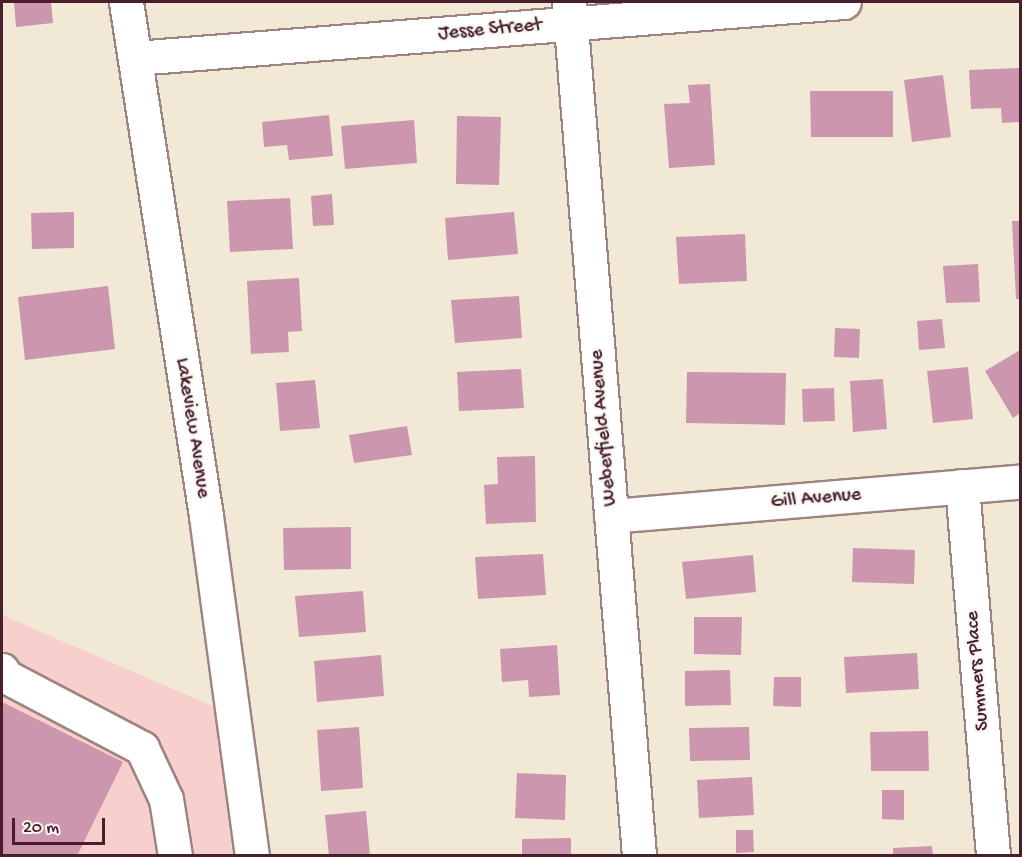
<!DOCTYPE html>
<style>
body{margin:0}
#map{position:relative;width:1022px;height:857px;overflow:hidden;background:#f1e9d5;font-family:"Gochi Hand",sans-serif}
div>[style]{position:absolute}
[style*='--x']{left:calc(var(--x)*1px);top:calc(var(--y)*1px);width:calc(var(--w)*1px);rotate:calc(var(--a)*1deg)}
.built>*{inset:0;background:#f7d0ce}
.building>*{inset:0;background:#cc96af}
.roads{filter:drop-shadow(2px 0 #9e8480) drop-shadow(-2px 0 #9e8480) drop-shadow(0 2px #9e8480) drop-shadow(0 -2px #9e8480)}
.minor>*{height:33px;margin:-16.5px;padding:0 16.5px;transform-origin:16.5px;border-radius:16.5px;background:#fff}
span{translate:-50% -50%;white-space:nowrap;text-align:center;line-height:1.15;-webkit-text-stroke:4.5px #f6f6f2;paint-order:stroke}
.street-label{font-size:20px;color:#4a1f2b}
.frame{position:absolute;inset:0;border:3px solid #4a1f2b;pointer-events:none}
.scale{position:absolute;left:12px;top:818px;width:93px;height:27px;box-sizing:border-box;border:3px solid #4a1f2b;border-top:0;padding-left:8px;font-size:18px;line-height:21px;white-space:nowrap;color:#4a1f2b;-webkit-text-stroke:4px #f6f6f2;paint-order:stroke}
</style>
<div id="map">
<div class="built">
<i style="clip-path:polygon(2px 615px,224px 711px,245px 855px,2px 855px)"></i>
</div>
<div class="building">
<i style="clip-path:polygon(14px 2px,51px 2px,53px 23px,16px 27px)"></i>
<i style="clip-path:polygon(1020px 68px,1020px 122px,1002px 123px,1001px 108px,971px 109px,969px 70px)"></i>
<i style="clip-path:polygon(943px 75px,951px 137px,912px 142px,904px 80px)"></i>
<i style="clip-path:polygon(710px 84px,715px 165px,669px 168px,664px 104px,690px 103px,688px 85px)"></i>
<i style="clip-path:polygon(810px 91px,893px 91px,893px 137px,811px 137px)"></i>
<i style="clip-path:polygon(329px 115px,333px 156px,289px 160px,287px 145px,264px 147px,262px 122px)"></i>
<i style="clip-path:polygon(457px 116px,501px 117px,499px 185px,456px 184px)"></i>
<i style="clip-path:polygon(414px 120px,417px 163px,345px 169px,341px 126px)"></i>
<i style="clip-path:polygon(332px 194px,334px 225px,313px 226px,311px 196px)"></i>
<i style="clip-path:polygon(290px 198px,293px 249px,230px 252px,227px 201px)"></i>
<i style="clip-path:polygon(74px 212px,74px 248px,32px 249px,31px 213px)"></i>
<i style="clip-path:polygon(514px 212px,518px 254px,448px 260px,445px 218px)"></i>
<i style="clip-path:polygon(1012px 221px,1020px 221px,1020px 299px,1016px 299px)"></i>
<i style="clip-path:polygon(745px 234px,747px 281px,679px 284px,676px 237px)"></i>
<i style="clip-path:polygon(978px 264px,980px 302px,946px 303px,943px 266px)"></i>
<i style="clip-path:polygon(299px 278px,302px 331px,288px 332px,289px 352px,251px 354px,247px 281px)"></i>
<i style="clip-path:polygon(108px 286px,115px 349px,25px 360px,18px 297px)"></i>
<i style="clip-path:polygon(519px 296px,522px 338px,455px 343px,451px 300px)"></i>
<i style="clip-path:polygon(942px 319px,945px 348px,919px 350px,917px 321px)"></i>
<i style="clip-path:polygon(835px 328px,860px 329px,859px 358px,834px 357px)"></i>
<i style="clip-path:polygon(1020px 350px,1020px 413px,1013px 418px,985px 371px)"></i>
<i style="clip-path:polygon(968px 367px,973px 419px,933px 423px,927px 371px)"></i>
<i style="clip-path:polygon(521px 369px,524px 408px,459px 411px,457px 372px)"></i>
<i style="clip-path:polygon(687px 372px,786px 373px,785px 425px,686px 423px)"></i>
<i style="clip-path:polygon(883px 379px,887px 429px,853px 432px,850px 381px)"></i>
<i style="clip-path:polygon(315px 380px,320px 428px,280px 431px,276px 383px)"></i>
<i style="clip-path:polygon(834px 388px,835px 421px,803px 422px,802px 389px)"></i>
<i style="clip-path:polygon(407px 426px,412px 455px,354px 463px,349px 435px)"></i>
<i style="clip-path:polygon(535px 456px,536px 522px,486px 524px,484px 485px,498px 484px,497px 457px)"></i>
<i style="clip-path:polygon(351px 527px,351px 569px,284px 570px,283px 528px)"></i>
<i style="clip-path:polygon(853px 548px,915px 550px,914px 584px,852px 582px)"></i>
<i style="clip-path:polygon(543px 554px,546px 595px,478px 599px,475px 557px)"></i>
<i style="clip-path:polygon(753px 555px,756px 592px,686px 599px,682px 562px)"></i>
<i style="clip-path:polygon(363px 591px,366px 632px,299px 637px,295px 596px)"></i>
<i style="clip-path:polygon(694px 617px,742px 617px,741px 655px,694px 654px)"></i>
<i style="clip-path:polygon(557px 645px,560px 695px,529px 697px,528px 680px,502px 682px,500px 649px)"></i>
<i style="clip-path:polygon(917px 653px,919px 689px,846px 693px,844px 657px)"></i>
<i style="clip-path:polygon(381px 655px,384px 696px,317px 702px,314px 661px)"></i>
<i style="clip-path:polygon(730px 670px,731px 705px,685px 706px,685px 671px)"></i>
<i style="clip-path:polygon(774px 677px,801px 677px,801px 707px,773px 706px)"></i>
<i style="clip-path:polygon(2px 702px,123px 762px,77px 856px,2px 856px)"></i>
<i style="clip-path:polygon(359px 727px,363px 788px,321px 791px,317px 730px)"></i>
<i style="clip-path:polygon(749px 727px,750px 760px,690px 761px,689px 728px)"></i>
<i style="clip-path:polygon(928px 731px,929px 771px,871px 771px,870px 732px)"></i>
<i style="clip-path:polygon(517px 773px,566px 775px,565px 820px,515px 818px)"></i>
<i style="clip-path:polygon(752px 777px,754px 815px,699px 818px,697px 780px)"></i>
<i style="clip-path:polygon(882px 790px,904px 790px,904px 820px,882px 819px)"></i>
<i style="clip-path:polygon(366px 811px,370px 856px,329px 856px,325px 815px)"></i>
<i style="clip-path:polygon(736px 830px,753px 830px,754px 852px,736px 853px)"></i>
<i style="clip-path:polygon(571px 838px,571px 856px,522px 856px,522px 839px)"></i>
<i style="clip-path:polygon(932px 846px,933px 856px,893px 856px,893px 848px)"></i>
</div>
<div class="roads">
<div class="minor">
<i style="--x:126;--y:2;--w:520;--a:81.15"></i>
<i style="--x:206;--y:516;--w:343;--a:82.3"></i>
<i style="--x:569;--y:2;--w:857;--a:85.31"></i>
<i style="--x:135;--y:58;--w:711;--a:-4.52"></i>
<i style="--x:962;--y:486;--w:371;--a:85.2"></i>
<i style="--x:611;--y:516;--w:410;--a:-4.8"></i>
<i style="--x:2;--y:670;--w:7;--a:63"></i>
<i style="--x:5;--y:676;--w:155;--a:27.7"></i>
<i style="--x:142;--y:748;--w:56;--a:64.8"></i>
<i style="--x:166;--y:799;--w:58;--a:81"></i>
</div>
</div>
<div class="street-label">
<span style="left:490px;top:30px;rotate:-5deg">Jesse Street</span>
<span style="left:192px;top:428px;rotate:81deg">Lakeview Avenue</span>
<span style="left:604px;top:428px;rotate:-95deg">Weberfield Avenue</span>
<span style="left:816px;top:499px;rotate:-5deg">Gill Avenue</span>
<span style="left:978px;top:671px;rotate:-95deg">Summers Place</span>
</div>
<div class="frame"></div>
<div class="scale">20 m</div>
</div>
